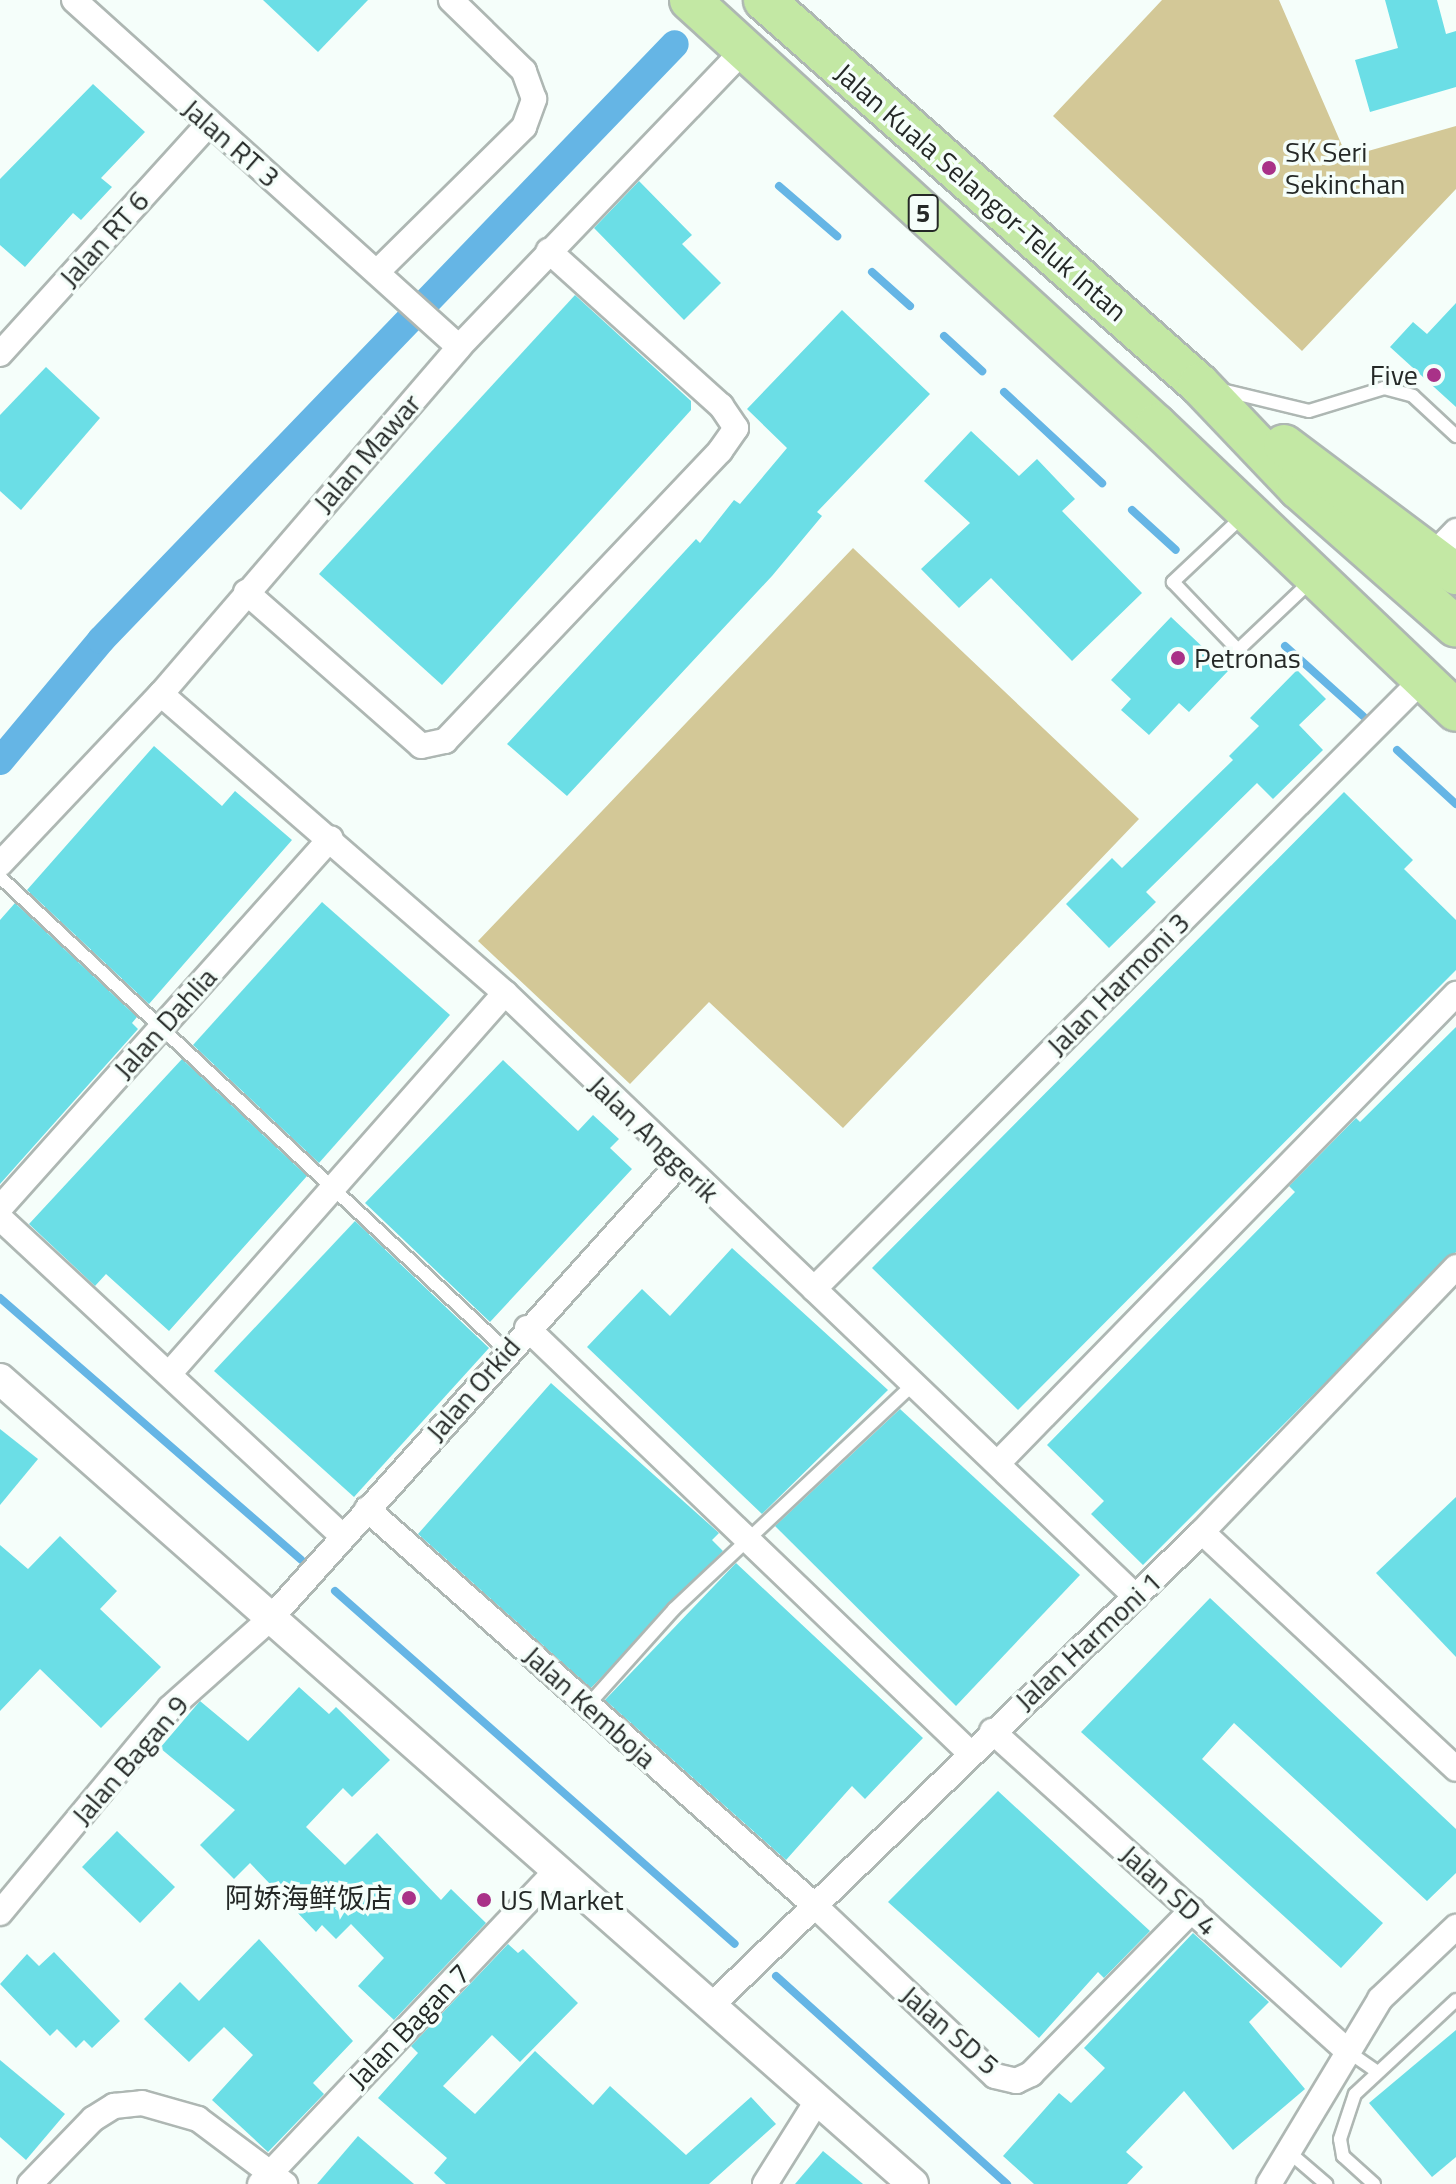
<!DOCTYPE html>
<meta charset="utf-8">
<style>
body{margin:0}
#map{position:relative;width:1456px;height:2184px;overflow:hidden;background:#f5fefa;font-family:"Titillium Web","Noto Sans SC",sans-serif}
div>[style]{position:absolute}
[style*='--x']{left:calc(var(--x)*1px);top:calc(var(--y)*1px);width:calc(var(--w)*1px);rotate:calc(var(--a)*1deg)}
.green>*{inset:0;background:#d3c897}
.stream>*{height:8px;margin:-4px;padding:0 4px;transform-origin:4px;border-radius:4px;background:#65b5e5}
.canal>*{height:28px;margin:-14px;padding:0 14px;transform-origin:14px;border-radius:14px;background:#65b5e5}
.building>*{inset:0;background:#6bdee6}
.roads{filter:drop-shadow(2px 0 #aeb7b3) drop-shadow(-2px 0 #aeb7b3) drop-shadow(0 2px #aeb7b3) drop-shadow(0 -2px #aeb7b3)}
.service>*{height:12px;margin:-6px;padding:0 6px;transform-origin:6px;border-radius:6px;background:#fff}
.minor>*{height:24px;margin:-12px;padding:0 12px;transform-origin:12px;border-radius:12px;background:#fff}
.tertiary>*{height:30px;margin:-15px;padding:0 15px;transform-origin:15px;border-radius:15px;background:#fff}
.trunk>*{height:40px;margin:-20px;padding:0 20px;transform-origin:20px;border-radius:20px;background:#c3e8a4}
.dots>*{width:22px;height:22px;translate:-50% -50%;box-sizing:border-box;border:4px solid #f5fefa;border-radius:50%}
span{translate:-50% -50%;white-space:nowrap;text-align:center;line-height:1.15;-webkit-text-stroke:7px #f5fefa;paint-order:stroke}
.shield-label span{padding:2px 6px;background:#f5fefa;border:2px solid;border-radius:6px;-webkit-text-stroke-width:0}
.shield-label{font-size:26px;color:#242826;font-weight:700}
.street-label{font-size:28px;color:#242826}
.poi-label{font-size:28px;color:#242826}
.left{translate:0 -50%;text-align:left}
.right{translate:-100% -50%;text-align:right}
</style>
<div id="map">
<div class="green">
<i style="clip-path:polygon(1162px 0,1279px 0,1347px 157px,1456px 126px,1456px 189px,1302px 351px,1053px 116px)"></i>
<i style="clip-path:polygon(853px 548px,1139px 819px,843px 1128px,709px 1002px,630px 1084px,478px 941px)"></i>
</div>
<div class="stream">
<i style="--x:779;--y:186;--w:77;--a:40.8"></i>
<i style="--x:872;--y:272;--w:51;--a:41.8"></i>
<i style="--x:944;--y:336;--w:52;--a:42.6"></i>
<i style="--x:1004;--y:392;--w:134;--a:42.9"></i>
<i style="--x:1132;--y:510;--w:59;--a:42.3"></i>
<i style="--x:1285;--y:646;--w:105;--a:41.9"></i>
<i style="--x:1397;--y:750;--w:80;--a:42.5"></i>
<i style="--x:0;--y:1298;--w:399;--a:41"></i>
<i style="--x:335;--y:1591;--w:533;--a:41.43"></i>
<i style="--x:776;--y:1976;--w:311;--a:42"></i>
</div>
<div class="canal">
<i style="--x:0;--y:761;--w:158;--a:-50.1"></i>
<i style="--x:101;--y:640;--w:827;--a:-46.08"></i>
</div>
<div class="building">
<i style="clip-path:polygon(263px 0,368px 0,318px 52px)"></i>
<i style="clip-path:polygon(1385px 0,1437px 0,1446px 34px,1456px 31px,1456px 87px,1370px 112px,1355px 60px,1398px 48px)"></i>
<i style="clip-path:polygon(93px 84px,145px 132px,101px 178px,112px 187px,81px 220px,73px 213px,25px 267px,0 245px,0 179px)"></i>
<i style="clip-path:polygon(639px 181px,692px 235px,682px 244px,721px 283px,684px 320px,594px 228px)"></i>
<i style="clip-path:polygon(575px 295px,691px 401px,691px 410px,442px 685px,319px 574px)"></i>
<i style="clip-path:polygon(1456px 303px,1456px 407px,1390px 347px,1413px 322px,1427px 334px)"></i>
<i style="clip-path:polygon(842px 310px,930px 394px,817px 512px,822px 516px,772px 576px,567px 796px,507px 744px,696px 539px,700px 543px,734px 500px,740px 504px,787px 448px,747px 409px)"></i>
<i style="clip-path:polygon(46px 367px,100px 418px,21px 510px,0 491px,0 415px)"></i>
<i style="clip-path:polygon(971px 431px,1019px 476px,1037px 459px,1075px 499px,1062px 511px,1142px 593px,1072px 661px,991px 578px,959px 608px,921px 569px,970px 523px,924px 481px)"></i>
<i style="clip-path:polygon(1171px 617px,1228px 671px,1189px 712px,1179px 703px,1149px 735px,1121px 710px,1131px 699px,1111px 680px)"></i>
<i style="clip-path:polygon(1297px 670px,1326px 699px,1299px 725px,1323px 750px,1273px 799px,1257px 783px,1146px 892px,1156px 902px,1109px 948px,1066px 904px,1112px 858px,1122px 868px,1233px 760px,1229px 756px,1259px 726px,1250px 718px)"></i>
<i style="clip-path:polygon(154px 746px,222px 806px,235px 791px,292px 840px,149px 1004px,27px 890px)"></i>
<i style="clip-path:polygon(1344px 792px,1413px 860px,1404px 869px,1456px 920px,1456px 970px,1018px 1410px,872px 1268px)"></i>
<i style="clip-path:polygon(322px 902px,450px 1015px,319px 1163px,193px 1045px)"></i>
<i style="clip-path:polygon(15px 903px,137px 1017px,132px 1023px,138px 1029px,0 1184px,0 920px)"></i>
<i style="clip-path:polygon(1456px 1027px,1456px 1252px,1143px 1565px,1091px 1514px,1104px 1501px,1047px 1445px,1295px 1192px,1289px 1186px,1356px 1118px,1360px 1122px)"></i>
<i style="clip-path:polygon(182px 1059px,307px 1176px,169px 1331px,106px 1274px,95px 1286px,29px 1224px)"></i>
<i style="clip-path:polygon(503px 1060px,578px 1131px,593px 1115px,619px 1139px,610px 1148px,632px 1169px,490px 1322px,365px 1203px)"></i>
<i style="clip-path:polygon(355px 1221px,489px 1348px,354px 1497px,214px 1371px)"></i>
<i style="clip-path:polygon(732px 1248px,888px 1390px,762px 1514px,587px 1347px,642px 1289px,670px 1316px)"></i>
<i style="clip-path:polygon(551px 1383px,719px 1533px,712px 1540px,723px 1551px,591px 1688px,418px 1534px)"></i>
<i style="clip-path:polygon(900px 1409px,1080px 1575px,956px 1706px,775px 1526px)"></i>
<i style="clip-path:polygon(0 1429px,38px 1459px,0 1505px)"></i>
<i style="clip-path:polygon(1456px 1497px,1456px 1657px,1376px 1573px)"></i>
<i style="clip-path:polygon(60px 1536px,117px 1591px,100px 1609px,161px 1667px,101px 1728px,40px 1669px,0 1711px,0 1545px,28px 1569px)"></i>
<i style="clip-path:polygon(736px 1563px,923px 1738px,865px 1799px,852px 1786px,786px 1860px,605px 1700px)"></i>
<i style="clip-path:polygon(1210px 1598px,1456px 1829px,1456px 1873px,1427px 1901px,1234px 1723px,1202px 1759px,1383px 1923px,1341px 1968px,1081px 1732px)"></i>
<i style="clip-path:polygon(299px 1687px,329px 1714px,336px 1707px,390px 1760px,352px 1797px,343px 1788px,306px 1827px,345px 1865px,377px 1833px,441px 1900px,451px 1889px,486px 1923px,394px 2020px,358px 1986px,384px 1958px,351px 1924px,336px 1939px,322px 1925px,316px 1932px,250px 1863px,234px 1879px,200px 1845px,235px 1810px,160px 1748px,200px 1701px,248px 1741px)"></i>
<i style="clip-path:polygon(998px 1791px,1150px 1931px,1104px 1978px,1098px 1972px,1039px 2038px,888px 1902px)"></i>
<i style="clip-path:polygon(117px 1831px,175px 1887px,140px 1923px,82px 1867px)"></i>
<i style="clip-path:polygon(1193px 1933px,1269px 2002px,1249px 2022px,1305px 2089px,1233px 2150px,1184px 2091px,1126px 2152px,1143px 2167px,1127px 2184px,1034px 2184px,1003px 2156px,1059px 2093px,1071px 2103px,1105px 2068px,1084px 2048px)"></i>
<i style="clip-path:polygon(259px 1939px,353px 2041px,313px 2083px,324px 2094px,268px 2152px,212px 2100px,253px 2055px,224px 2027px,189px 2062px,144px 2019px,180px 1982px,199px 2001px)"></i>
<i style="clip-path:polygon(508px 1944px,518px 1953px,523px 1949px,578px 2003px,520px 2062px,492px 2035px,443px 2086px,475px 2114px,535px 2051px,593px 2105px,610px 2086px,686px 2155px,751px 2097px,776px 2124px,709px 2184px,446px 2184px,434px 2173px,447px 2158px,378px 2098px,418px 2053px,411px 2046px)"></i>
<i style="clip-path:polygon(54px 1952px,120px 2021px,92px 2048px,84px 2040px,76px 2048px,57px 2029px,50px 2036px,0 1984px,27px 1954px,39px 1966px)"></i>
<i style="clip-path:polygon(1456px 2030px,1456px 2157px,1432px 2177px,1369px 2103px)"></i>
<i style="clip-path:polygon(0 2060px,65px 2114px,26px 2160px,0 2137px)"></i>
<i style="clip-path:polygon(358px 2136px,414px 2184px,317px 2184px)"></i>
<i style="clip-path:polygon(823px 2151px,863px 2184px,795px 2184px)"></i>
</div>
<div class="roads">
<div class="service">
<i style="--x:1222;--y:390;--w:89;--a:13.6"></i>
<i style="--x:1309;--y:411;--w:78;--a:-17"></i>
<i style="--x:1384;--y:388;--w:30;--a:15"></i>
<i style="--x:1413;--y:396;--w:59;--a:42.9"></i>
<i style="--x:1244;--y:515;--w:98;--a:136.7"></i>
<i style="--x:1173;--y:582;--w:94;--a:46.3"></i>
<i style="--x:1238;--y:650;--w:102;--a:-43.4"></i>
<i style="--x:0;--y:877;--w:693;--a:43.07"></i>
<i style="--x:588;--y:1705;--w:129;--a:-48.1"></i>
<i style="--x:674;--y:1609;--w:329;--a:-43.2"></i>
<i style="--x:1346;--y:2050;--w:37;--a:35"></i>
<i style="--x:1290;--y:2153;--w:48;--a:40.7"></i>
<i style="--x:1374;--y:2184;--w:42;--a:-137.9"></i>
<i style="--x:1343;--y:2156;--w:17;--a:-100"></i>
<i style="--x:1340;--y:2139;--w:47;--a:-71.6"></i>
<i style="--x:1355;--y:2094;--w:138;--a:-42.9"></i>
</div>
<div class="minor">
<i style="--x:74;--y:0;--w:518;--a:42.03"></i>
<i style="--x:378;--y:271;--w:205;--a:-44.6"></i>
<i style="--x:524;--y:127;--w:30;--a:-70"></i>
<i style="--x:534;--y:99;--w:30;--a:-110"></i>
<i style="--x:524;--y:71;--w:102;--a:-135.8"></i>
<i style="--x:0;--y:354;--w:309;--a:-47.8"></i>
<i style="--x:1434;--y:554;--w:32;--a:-46"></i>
<i style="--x:246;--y:592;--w:233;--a:41.3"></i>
<i style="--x:421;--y:746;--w:25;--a:-12"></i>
<i style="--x:445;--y:741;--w:400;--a:-46.5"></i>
<i style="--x:720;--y:451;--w:28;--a:-55"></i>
<i style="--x:736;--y:428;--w:27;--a:-124"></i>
<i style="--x:721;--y:406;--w:232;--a:-138"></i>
<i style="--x:161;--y:694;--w:456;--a:41"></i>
<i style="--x:505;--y:993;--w:873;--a:43.75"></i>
<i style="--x:0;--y:864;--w:234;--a:-46.6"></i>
<i style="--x:161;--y:694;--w:457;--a:-49.3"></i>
<i style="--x:459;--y:347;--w:412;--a:-46.2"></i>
<i style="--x:0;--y:1208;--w:496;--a:-48.2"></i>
<i style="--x:0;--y:1218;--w:468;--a:42.9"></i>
<i style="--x:814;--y:1289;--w:862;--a:-45.05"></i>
<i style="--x:527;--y:1328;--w:614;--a:43.81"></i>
<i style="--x:169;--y:1374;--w:508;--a:-48.59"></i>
<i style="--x:998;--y:1463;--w:656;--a:-45.68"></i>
<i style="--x:367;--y:1509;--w:596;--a:41.53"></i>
<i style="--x:813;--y:1904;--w:250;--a:43.4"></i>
<i style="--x:995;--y:2076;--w:22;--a:13"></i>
<i style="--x:1016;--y:2081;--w:17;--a:-25"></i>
<i style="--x:1031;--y:2074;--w:230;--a:-45.5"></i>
<i style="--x:1202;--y:1532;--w:347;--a:43"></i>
<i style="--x:992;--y:1731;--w:475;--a:42"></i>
<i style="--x:0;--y:1913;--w:266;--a:-50.3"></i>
<i style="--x:170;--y:1708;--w:137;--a:-41.7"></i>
<i style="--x:272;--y:1617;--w:608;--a:-48.07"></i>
<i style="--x:711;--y:2006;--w:682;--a:-43.99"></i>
<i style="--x:1202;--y:1532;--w:367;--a:-46.2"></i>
<i style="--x:30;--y:2184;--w:91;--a:-45.9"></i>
<i style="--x:93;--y:2119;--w:25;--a:-32"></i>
<i style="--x:114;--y:2106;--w:28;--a:-6"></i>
<i style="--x:142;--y:2103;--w:58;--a:15.9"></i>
<i style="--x:198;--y:2119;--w:109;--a:36.8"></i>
<i style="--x:260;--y:2184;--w:434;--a:-46.6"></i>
<i style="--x:765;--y:2184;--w:98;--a:-57.9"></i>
<i style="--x:1269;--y:2184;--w:216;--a:-59"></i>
<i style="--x:1380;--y:1999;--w:105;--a:-43.5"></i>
</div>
<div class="tertiary">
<i style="--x:0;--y:1379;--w:1217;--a:41.4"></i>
</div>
<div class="trunk">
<i style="--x:690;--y:0;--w:631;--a:42.37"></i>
<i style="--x:1156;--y:425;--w:414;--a:43.6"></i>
<i style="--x:764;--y:0;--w:580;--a:41.44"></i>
<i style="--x:1199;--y:384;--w:144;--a:46.4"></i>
<i style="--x:1298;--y:488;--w:210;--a:41.3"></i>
<i style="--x:1284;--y:445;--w:215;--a:36.9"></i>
</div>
</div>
<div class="dots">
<i style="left:1269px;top:168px;background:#a93288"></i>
<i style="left:1434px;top:375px;background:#a93288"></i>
<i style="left:1178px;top:658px;background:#a93288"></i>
<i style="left:409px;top:1898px;background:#a93288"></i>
<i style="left:484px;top:1900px;background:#a93288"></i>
</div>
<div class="shield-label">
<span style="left:923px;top:213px">5</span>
</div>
<div class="street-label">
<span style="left:231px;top:143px;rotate:41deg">Jalan RT 3</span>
<span style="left:981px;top:192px;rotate:41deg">Jalan Kuala Selangor-Teluk Intan</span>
<span style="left:104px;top:239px;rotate:-48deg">Jalan RT 6</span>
<span style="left:367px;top:453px;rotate:-49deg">Jalan Mawar</span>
<span style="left:1118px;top:984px;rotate:-45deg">Jalan Harmoni 3</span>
<span style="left:165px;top:1023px;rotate:-48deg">Jalan Dahlia</span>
<span style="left:654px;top:1139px;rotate:44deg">Jalan Anggerik</span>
<span style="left:473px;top:1389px;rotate:-49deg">Jalan Orkid</span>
<span style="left:1088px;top:1641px;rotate:-43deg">Jalan Harmoni 1</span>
<span style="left:590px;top:1707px;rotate:42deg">Jalan Kemboja</span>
<span style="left:130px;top:1760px;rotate:-49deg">Jalan Bagan 9</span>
<span style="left:1169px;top:1890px;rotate:42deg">Jalan SD 4</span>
<span style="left:409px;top:2026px;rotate:-46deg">Jalan Bagan 7</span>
<span style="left:950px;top:2030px;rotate:41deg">Jalan SD 5</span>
</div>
<div class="poi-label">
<span class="left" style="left:1285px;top:168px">SK Seri<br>Sekinchan</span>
<span class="right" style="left:1418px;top:375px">Five</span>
<span class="left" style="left:1194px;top:658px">Petronas</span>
<span class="right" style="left:393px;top:1898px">阿娇海鲜饭店</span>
<span class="left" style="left:500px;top:1900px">US Market</span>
</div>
</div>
